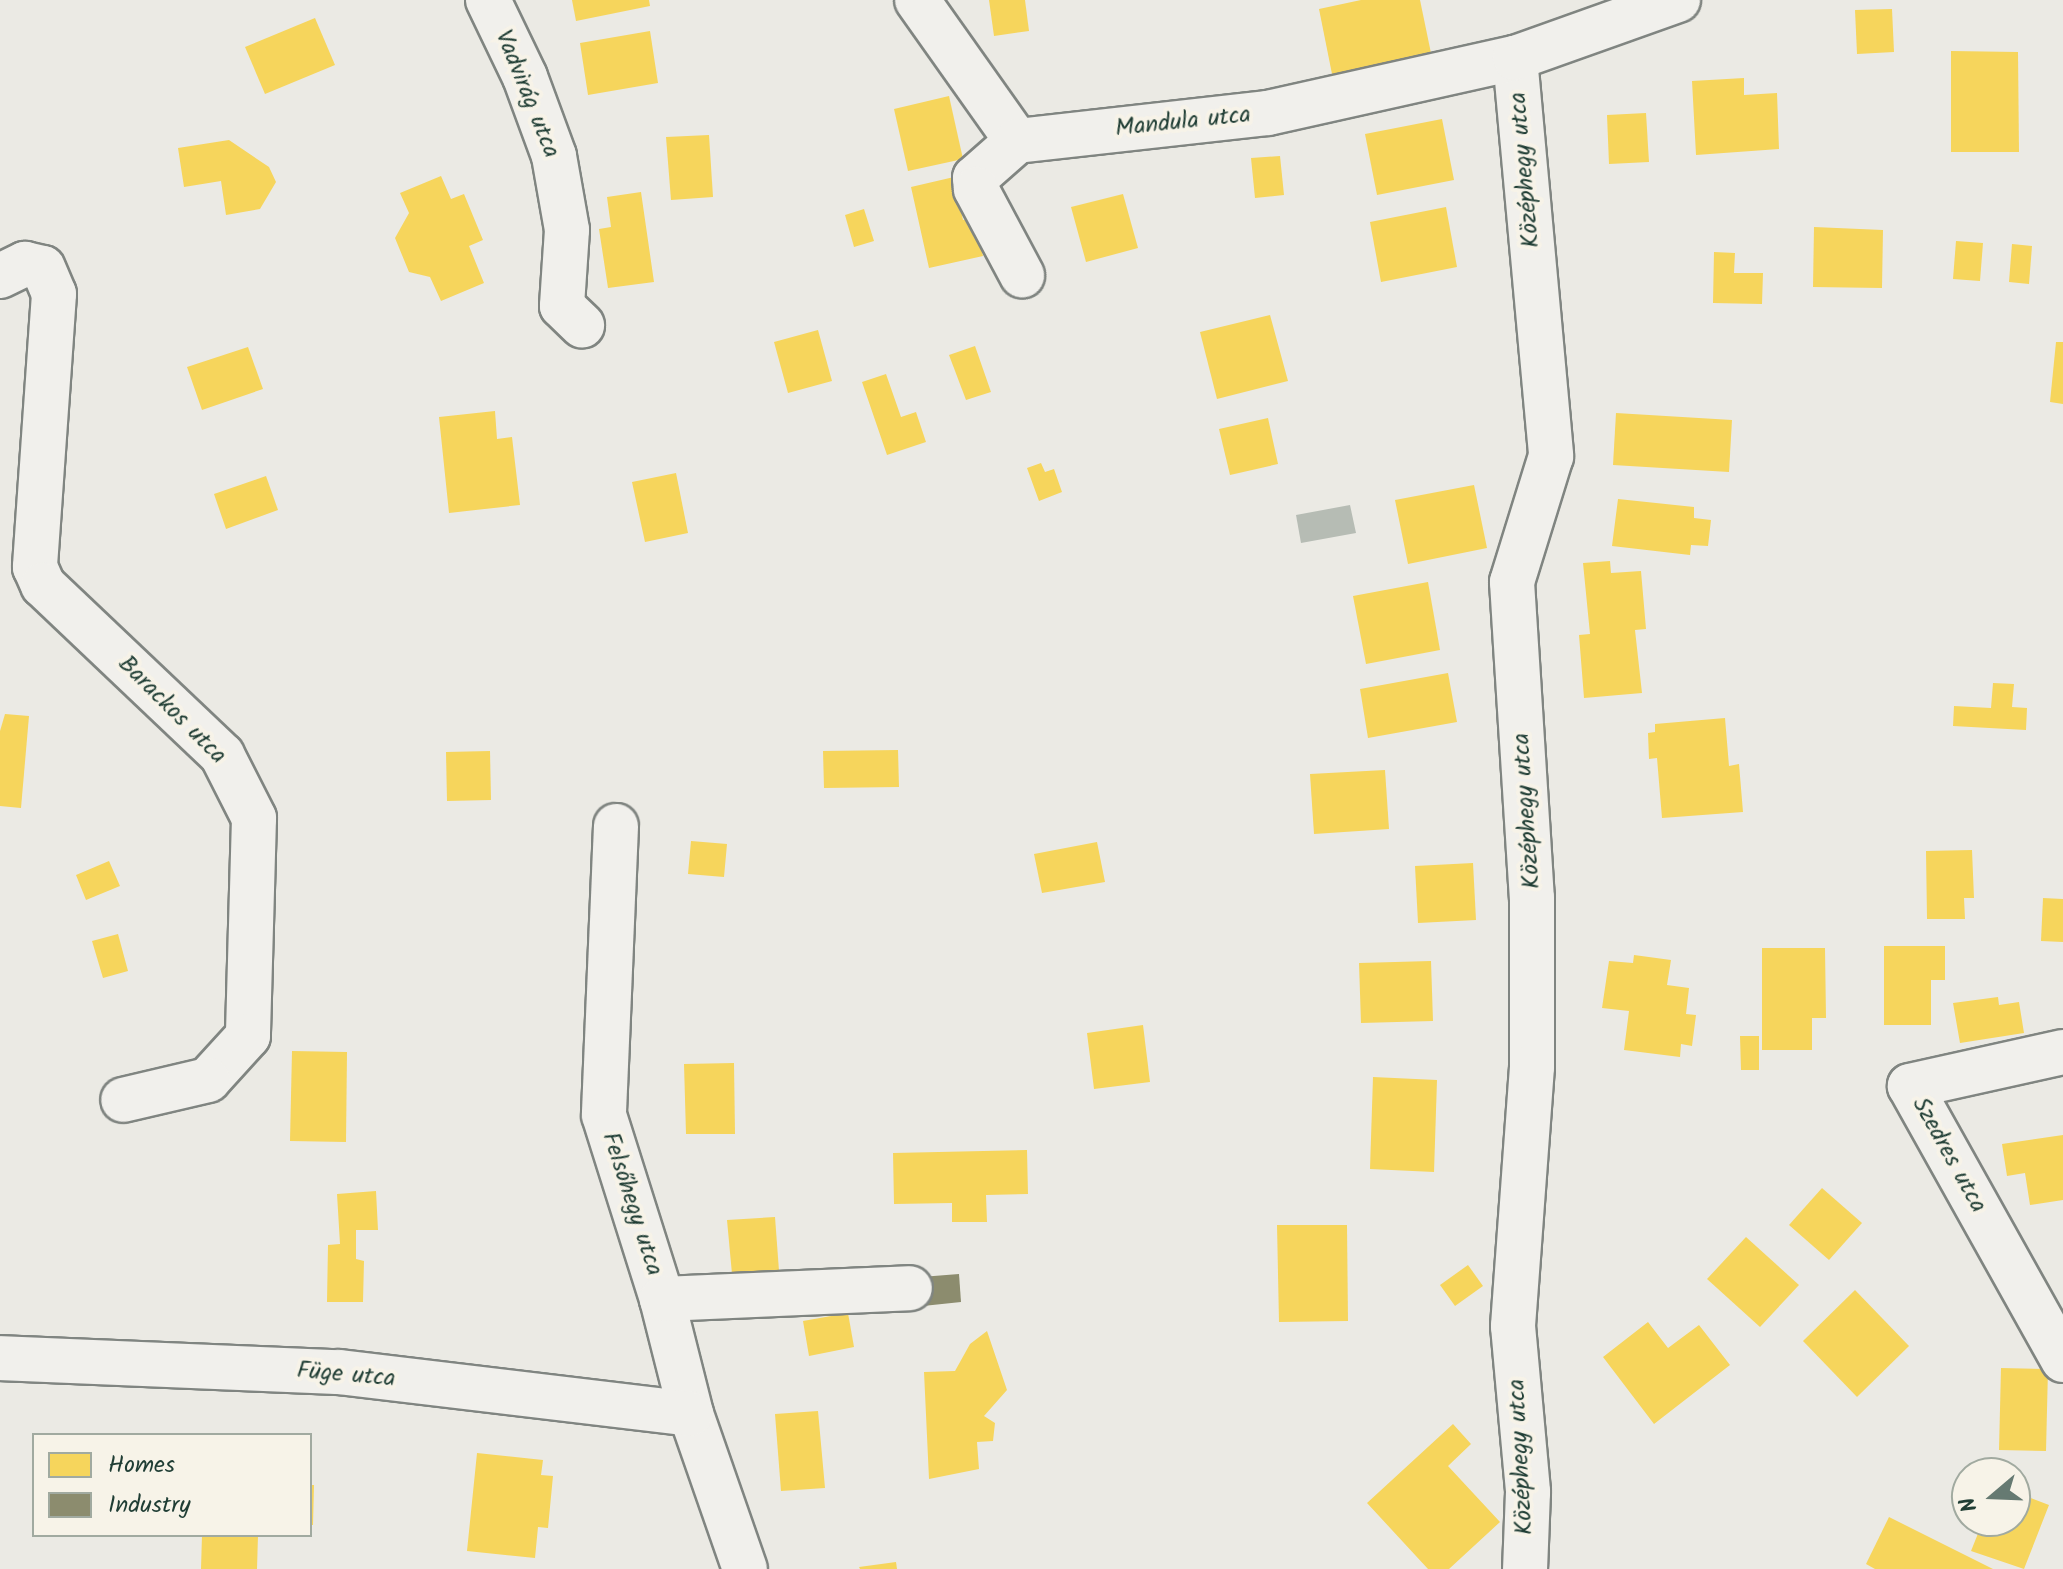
<!DOCTYPE html>
<meta charset="utf-8">
<style>
body{margin:0}
#map{position:relative;width:2063px;height:1569px;overflow:hidden;background:#ebeae4;font-family:Kalam,sans-serif}
div>[style]{position:absolute}
[style*='--x']{left:calc(var(--x)*1px);top:calc(var(--y)*1px);width:calc(var(--w)*1px);rotate:calc(var(--a)*1deg)}
.water>*{inset:0;background:#b6bcb4}
.homes>*{inset:0;background:#f6d55c}
.industry>*{inset:0;background:#8c8c6e}
.roads{filter:drop-shadow(2px 0 #808581) drop-shadow(-2px 0 #808581) drop-shadow(0 2px #808581) drop-shadow(0 -2px #808581)}
.street>*{height:44px;margin:-22px;padding:0 22px;transform-origin:22px;border-radius:22px;background:#f1f0ec}
span{translate:-50% -50%;white-space:nowrap;text-align:center;line-height:1.15;-webkit-text-stroke:8px #f7f3e8;paint-order:stroke}
.street-label{font-size:24px;color:#1f3d34}
.legend{position:absolute;left:32px;top:1433px;width:280px;height:104px;box-sizing:border-box;background:#f7f3e8;border:2px solid #a1aaa0;margin:0;padding:10px 14px;list-style:none;font-size:24px;color:#1f3d34}
.legend li{display:flex;align-items:center;gap:16px;height:40px}
.legend b{width:40px;border:2px solid #a1aaa0}
.north{position:absolute;left:1951px;top:1457px;width:80px;height:80px;box-sizing:border-box;background:#f7f3e8;border:2px solid #a1aaa0;border-radius:50%;rotate:251deg;font-size:22px;font-weight:700;line-height:32px;text-align:center;color:#1f3d34}
.north::after{content:'';display:block;margin:auto;width:28px;height:36px;background:#667a72;clip-path:polygon(50% 0,100% 100%,50% 72%,0 100%)}
</style>
<div id="map">
<div class="water">
<i style="clip-path:polygon(1350px 505px,1356px 533px,1301px 543px,1296px 515px)"></i>
</div>
<div class="homes">
<i style="clip-path:polygon(572px 0,649px 0,650px 6px,576px 21px)"></i>
<i style="clip-path:polygon(989px 0,1025px 0,1029px 31px,994px 36px)"></i>
<i style="clip-path:polygon(1361px 0,1420px 0,1432px 58px,1333px 79px,1319px 9px)"></i>
<i style="clip-path:polygon(1892px 9px,1894px 52px,1857px 54px,1855px 10px)"></i>
<i style="clip-path:polygon(315px 18px,335px 65px,265px 94px,245px 47px)"></i>
<i style="clip-path:polygon(650px 31px,658px 83px,588px 95px,580px 43px)"></i>
<i style="clip-path:polygon(1951px 51px,2018px 52px,2019px 152px,1951px 152px)"></i>
<i style="clip-path:polygon(1744px 78px,1744px 95px,1777px 93px,1779px 149px,1696px 155px,1692px 81px)"></i>
<i style="clip-path:polygon(949px 96px,963px 159px,908px 171px,894px 109px)"></i>
<i style="clip-path:polygon(1646px 113px,1649px 162px,1609px 164px,1607px 115px)"></i>
<i style="clip-path:polygon(1442px 119px,1454px 180px,1377px 195px,1365px 134px)"></i>
<i style="clip-path:polygon(709px 135px,713px 197px,671px 200px,666px 137px)"></i>
<i style="clip-path:polygon(229px 140px,269px 167px,276px 182px,260px 209px,226px 215px,221px 181px,184px 187px,178px 148px)"></i>
<i style="clip-path:polygon(1280px 156px,1284px 195px,1255px 198px,1251px 158px)"></i>
<i style="clip-path:polygon(441px 176px,451px 199px,464px 194px,483px 240px,469px 246px,484px 283px,441px 301px,430px 277px,409px 272px,395px 238px,409px 213px,400px 193px)"></i>
<i style="clip-path:polygon(954px 177px,963px 220px,974px 217px,983px 256px,929px 268px,911px 187px)"></i>
<i style="clip-path:polygon(641px 192px,654px 282px,608px 288px,599px 229px,611px 227px,607px 197px)"></i>
<i style="clip-path:polygon(1123px 194px,1138px 248px,1086px 262px,1071px 207px)"></i>
<i style="clip-path:polygon(1446px 207px,1457px 267px,1381px 282px,1370px 222px)"></i>
<i style="clip-path:polygon(864px 209px,874px 241px,854px 247px,845px 215px)"></i>
<i style="clip-path:polygon(1814px 227px,1883px 230px,1882px 288px,1813px 287px)"></i>
<i style="clip-path:polygon(1956px 241px,1983px 243px,1980px 281px,1953px 279px)"></i>
<i style="clip-path:polygon(2012px 244px,2032px 246px,2029px 284px,2009px 282px)"></i>
<i style="clip-path:polygon(1714px 252px,1735px 253px,1734px 273px,1763px 273px,1762px 304px,1713px 303px)"></i>
<i style="clip-path:polygon(1270px 315px,1288px 381px,1217px 399px,1200px 332px)"></i>
<i style="clip-path:polygon(818px 330px,832px 381px,788px 393px,774px 342px)"></i>
<i style="clip-path:polygon(2056px 342px,2063px 342px,2063px 404px,2050px 402px)"></i>
<i style="clip-path:polygon(975px 346px,991px 392px,966px 400px,949px 355px)"></i>
<i style="clip-path:polygon(248px 347px,263px 389px,202px 410px,187px 367px)"></i>
<i style="clip-path:polygon(886px 374px,901px 417px,916px 412px,926px 442px,887px 455px,862px 382px)"></i>
<i style="clip-path:polygon(495px 411px,497px 439px,512px 437px,520px 505px,449px 513px,439px 417px)"></i>
<i style="clip-path:polygon(1616px 413px,1732px 420px,1729px 472px,1613px 465px)"></i>
<i style="clip-path:polygon(1268px 418px,1278px 464px,1230px 475px,1219px 429px)"></i>
<i style="clip-path:polygon(1041px 463px,1045px 472px,1054px 469px,1062px 492px,1039px 501px,1027px 468px)"></i>
<i style="clip-path:polygon(676px 473px,688px 533px,645px 542px,632px 482px)"></i>
<i style="clip-path:polygon(266px 476px,278px 510px,226px 529px,214px 494px)"></i>
<i style="clip-path:polygon(1474px 485px,1487px 548px,1408px 564px,1395px 500px)"></i>
<i style="clip-path:polygon(1618px 499px,1694px 507px,1694px 518px,1711px 520px,1708px 546px,1691px 545px,1690px 555px,1612px 546px)"></i>
<i style="clip-path:polygon(1610px 561px,1611px 573px,1641px 571px,1646px 629px,1635px 630px,1642px 693px,1584px 698px,1579px 635px,1590px 634px,1583px 563px)"></i>
<i style="clip-path:polygon(1428px 582px,1440px 650px,1366px 664px,1353px 596px)"></i>
<i style="clip-path:polygon(1448px 673px,1457px 722px,1368px 738px,1360px 689px)"></i>
<i style="clip-path:polygon(1993px 683px,2014px 684px,2012px 707px,2027px 708px,2026px 730px,1953px 726px,1954px 706px,1991px 708px)"></i>
<i style="clip-path:polygon(5px 714px,29px 716px,21px 808px,0 806px,0 731px)"></i>
<i style="clip-path:polygon(1725px 718px,1729px 766px,1739px 764px,1743px 812px,1662px 818px,1657px 758px,1649px 759px,1648px 733px,1655px 732px,1655px 724px)"></i>
<i style="clip-path:polygon(898px 750px,899px 787px,824px 788px,823px 751px)"></i>
<i style="clip-path:polygon(490px 751px,491px 800px,447px 801px,446px 752px)"></i>
<i style="clip-path:polygon(1385px 770px,1389px 829px,1314px 834px,1310px 774px)"></i>
<i style="clip-path:polygon(691px 841px,727px 844px,724px 877px,688px 874px)"></i>
<i style="clip-path:polygon(1097px 842px,1105px 882px,1042px 893px,1034px 854px)"></i>
<i style="clip-path:polygon(1972px 850px,1974px 898px,1964px 898px,1965px 919px,1927px 919px,1926px 851px)"></i>
<i style="clip-path:polygon(109px 861px,120px 886px,86px 900px,76px 875px)"></i>
<i style="clip-path:polygon(1473px 863px,1476px 920px,1418px 923px,1415px 866px)"></i>
<i style="clip-path:polygon(2043px 898px,2063px 899px,2063px 942px,2041px 941px)"></i>
<i style="clip-path:polygon(118px 934px,128px 971px,103px 978px,92px 941px)"></i>
<i style="clip-path:polygon(1884px 946px,1945px 946px,1945px 980px,1931px 980px,1931px 1025px,1884px 1025px)"></i>
<i style="clip-path:polygon(1762px 948px,1825px 948px,1826px 1018px,1812px 1018px,1812px 1050px,1762px 1050px)"></i>
<i style="clip-path:polygon(1634px 955px,1671px 960px,1667px 985px,1689px 988px,1686px 1014px,1696px 1015px,1692px 1046px,1681px 1044px,1680px 1057px,1624px 1050px,1629px 1011px,1602px 1008px,1609px 961px,1633px 963px)"></i>
<i style="clip-path:polygon(1431px 961px,1433px 1021px,1361px 1023px,1359px 963px)"></i>
<i style="clip-path:polygon(1998px 997px,1999px 1005px,2019px 1002px,2024px 1033px,1960px 1043px,1953px 1003px)"></i>
<i style="clip-path:polygon(1143px 1025px,1150px 1082px,1094px 1089px,1087px 1033px)"></i>
<i style="clip-path:polygon(1740px 1036px,1759px 1036px,1759px 1070px,1741px 1070px)"></i>
<i style="clip-path:polygon(292px 1051px,347px 1052px,346px 1142px,290px 1141px)"></i>
<i style="clip-path:polygon(734px 1063px,735px 1134px,686px 1134px,684px 1064px)"></i>
<i style="clip-path:polygon(1373px 1077px,1437px 1080px,1434px 1172px,1370px 1169px)"></i>
<i style="clip-path:polygon(2063px 1135px,2063px 1200px,2030px 1205px,2025px 1173px,2007px 1176px,2002px 1144px)"></i>
<i style="clip-path:polygon(1027px 1150px,1028px 1194px,986px 1195px,987px 1222px,952px 1222px,952px 1203px,894px 1204px,893px 1153px)"></i>
<i style="clip-path:polygon(1822px 1188px,1862px 1223px,1829px 1260px,1789px 1225px)"></i>
<i style="clip-path:polygon(376px 1191px,378px 1230px,356px 1230px,356px 1259px,364px 1261px,363px 1302px,327px 1302px,328px 1245px,340px 1244px,337px 1194px)"></i>
<i style="clip-path:polygon(775px 1217px,779px 1271px,732px 1274px,727px 1220px)"></i>
<i style="clip-path:polygon(1277px 1225px,1347px 1225px,1348px 1321px,1279px 1322px)"></i>
<i style="clip-path:polygon(1746px 1237px,1799px 1285px,1760px 1327px,1707px 1279px)"></i>
<i style="clip-path:polygon(1468px 1265px,1483px 1286px,1455px 1306px,1440px 1285px)"></i>
<i style="clip-path:polygon(1855px 1290px,1909px 1346px,1857px 1397px,1803px 1341px)"></i>
<i style="clip-path:polygon(848px 1313px,854px 1347px,809px 1356px,803px 1321px)"></i>
<i style="clip-path:polygon(1648px 1322px,1668px 1348px,1699px 1325px,1730px 1365px,1654px 1424px,1603px 1357px)"></i>
<i style="clip-path:polygon(987px 1331px,1007px 1390px,984px 1416px,995px 1423px,993px 1441px,977px 1442px,979px 1469px,929px 1479px,924px 1372px,955px 1371px,970px 1344px)"></i>
<i style="clip-path:polygon(2001px 1368px,2048px 1369px,2046px 1451px,1999px 1450px)"></i>
<i style="clip-path:polygon(818px 1411px,825px 1488px,781px 1491px,775px 1414px)"></i>
<i style="clip-path:polygon(1453px 1424px,1471px 1444px,1448px 1466px,1500px 1522px,1449px 1569px,1428px 1569px,1367px 1503px)"></i>
<i style="clip-path:polygon(477px 1453px,543px 1460px,541px 1475px,553px 1476px,548px 1528px,538px 1527px,535px 1558px,467px 1551px)"></i>
<i style="clip-path:polygon(310px 1485px,314px 1485px,313px 1525px,310px 1525px)"></i>
<i style="clip-path:polygon(2015px 1492px,2049px 1505px,2024px 1569px,1971px 1551px,1983px 1521px,2015px 1521px)"></i>
<i style="clip-path:polygon(1889px 1517px,1993px 1569px,1875px 1569px,1866px 1564px)"></i>
<i style="clip-path:polygon(202px 1535px,258px 1535px,257px 1569px,201px 1569px)"></i>
<i style="clip-path:polygon(896px 1562px,897px 1569px,860px 1569px,859px 1567px)"></i>
</div>
<div class="industry">
<i style="clip-path:polygon(959px 1274px,961px 1302px,923px 1306px,921px 1277px)"></i>
</div>
<div class="roads">
<div class="street">
<i style="--x:488;--y:0;--w:85;--a:64.3"></i>
<i style="--x:525;--y:77;--w:84;--a:69.8"></i>
<i style="--x:554;--y:156;--w:75;--a:80"></i>
<i style="--x:567;--y:230;--w:76;--a:93.8"></i>
<i style="--x:562;--y:306;--w:28;--a:44"></i>
<i style="--x:917;--y:0;--w:173;--a:54.7"></i>
<i style="--x:1515;--y:58;--w:400;--a:84.8"></i>
<i style="--x:1551;--y:456;--w:132;--a:107.2"></i>
<i style="--x:1512;--y:582;--w:317;--a:86.4"></i>
<i style="--x:1532;--y:898;--w:169;--a:90"></i>
<i style="--x:1532;--y:1067;--w:260;--a:94.2"></i>
<i style="--x:1513;--y:1326;--w:167;--a:84.8"></i>
<i style="--x:1528;--y:1492;--w:77;--a:92.2"></i>
<i style="--x:1017;--y:141;--w:253;--a:-6.4"></i>
<i style="--x:1268;--y:113;--w:253;--a:-12.6"></i>
<i style="--x:1515;--y:58;--w:173;--a:-19.6"></i>
<i style="--x:1017;--y:141;--w:56;--a:138.6"></i>
<i style="--x:975;--y:178;--w:11;--a:85"></i>
<i style="--x:976;--y:189;--w:98;--a:61.9"></i>
<i style="--x:0;--y:276;--w:28;--a:-26"></i>
<i style="--x:25;--y:264;--w:18;--a:13"></i>
<i style="--x:43;--y:268;--w:28;--a:67"></i>
<i style="--x:54;--y:294;--w:274;--a:94"></i>
<i style="--x:35;--y:567;--w:20;--a:66"></i>
<i style="--x:43;--y:585;--w:247;--a:43.5"></i>
<i style="--x:222;--y:755;--w:71;--a:63.1"></i>
<i style="--x:254;--y:818;--w:218;--a:91.6"></i>
<i style="--x:248;--y:1036;--w:59;--a:132.3"></i>
<i style="--x:208;--y:1080;--w:87;--a:166.8"></i>
<i style="--x:616;--y:826;--w:289;--a:92.4"></i>
<i style="--x:604;--y:1115;--w:193;--a:72.5"></i>
<i style="--x:662;--y:1299;--w:119;--a:75.8"></i>
<i style="--x:691;--y:1414;--w:164;--a:70.8"></i>
<i style="--x:2063;--y:1052;--w:157;--a:167.5"></i>
<i style="--x:1910;--y:1086;--w:314;--a:60.8"></i>
<i style="--x:662;--y:1299;--w:248;--a:-2.5"></i>
<i style="--x:0;--y:1358;--w:339;--a:2.4"></i>
<i style="--x:339;--y:1372;--w:354;--a:6.8"></i>
</div>
</div>
<div class="street-label">
<span style="left:527px;top:94px;rotate:68deg">Vadvirág utca</span>
<span style="left:1183px;top:122px;rotate:-6deg">Mandula utca</span>
<span style="left:1525px;top:170px;rotate:-95deg">Középhegy utca</span>
<span style="left:172px;top:710px;rotate:45deg">Barackos utca</span>
<span style="left:1527px;top:811px;rotate:-94deg">Középhegy utca</span>
<span style="left:1949px;top:1155px;rotate:61deg">Szedres utca</span>
<span style="left:632px;top:1204px;rotate:72deg">Felsőhegy utca</span>
<span style="left:346px;top:1375px;rotate:5deg">Füge utca</span>
<span style="left:1521px;top:1457px;rotate:-93deg">Középhegy utca</span>
</div>
<ul class="legend">
<li><b style="height:22px;background:#f6d55c"></b>Homes</li>
<li><b style="height:22px;background:#8c8c6e"></b>Industry</li>
</ul>
<div class="north">N</div>
</div>
